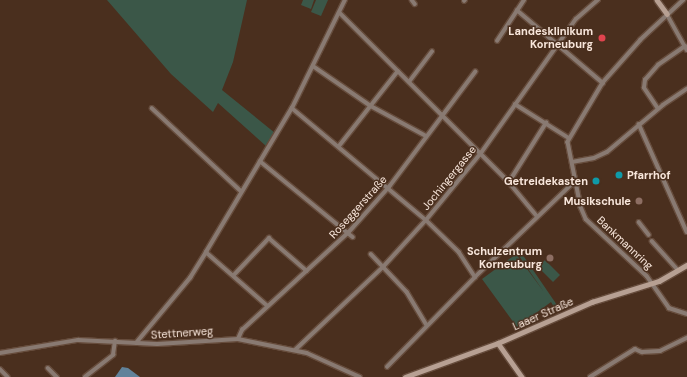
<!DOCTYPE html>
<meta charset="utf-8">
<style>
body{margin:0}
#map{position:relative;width:687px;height:377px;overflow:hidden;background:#4a2f1e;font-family:"DM Sans",sans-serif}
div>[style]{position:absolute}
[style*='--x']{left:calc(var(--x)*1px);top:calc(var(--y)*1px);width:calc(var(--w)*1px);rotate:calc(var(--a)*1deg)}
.green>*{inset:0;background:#3b5748}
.water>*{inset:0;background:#61829a}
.roads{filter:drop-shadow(1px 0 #664c3c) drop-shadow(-1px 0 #664c3c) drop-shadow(0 1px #664c3c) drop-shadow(0 -1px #664c3c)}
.street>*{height:3.5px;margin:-1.75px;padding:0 1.75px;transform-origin:1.75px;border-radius:1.75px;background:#897a72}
.secondary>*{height:4.5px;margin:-2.25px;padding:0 2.25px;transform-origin:2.25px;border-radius:2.25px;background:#b7a093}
.dots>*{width:11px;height:11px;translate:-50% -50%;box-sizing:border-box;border:2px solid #4a2f1e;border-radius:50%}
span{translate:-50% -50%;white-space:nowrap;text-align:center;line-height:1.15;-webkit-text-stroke:3px #4a2f1e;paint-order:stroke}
.poi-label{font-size:11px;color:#f8e6db;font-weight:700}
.right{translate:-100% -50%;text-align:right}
.left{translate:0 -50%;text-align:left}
.street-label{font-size:11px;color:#f8e6db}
</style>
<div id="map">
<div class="green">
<i style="clip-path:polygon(107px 0,247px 0,233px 62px,222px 90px,275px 133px,266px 146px,218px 103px,213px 112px,171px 74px)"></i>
<i style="clip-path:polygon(303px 0,314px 0,311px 9px,301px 5px)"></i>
<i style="clip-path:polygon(316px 0,328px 0,321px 16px,311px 12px)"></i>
<i style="clip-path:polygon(520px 251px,557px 305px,554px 307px,551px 302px,517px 327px,482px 279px,516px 254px,544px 292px,517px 253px)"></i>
<i style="clip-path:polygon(545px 260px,560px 275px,553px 282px,538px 267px)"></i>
</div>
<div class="water">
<i style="clip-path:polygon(122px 367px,128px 368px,140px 377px,115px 377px)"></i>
</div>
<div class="roads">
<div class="street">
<i style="--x:412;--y:0;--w:5;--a:53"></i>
<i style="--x:684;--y:0;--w:59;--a:137.1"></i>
<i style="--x:641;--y:40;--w:57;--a:131.5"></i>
<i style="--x:603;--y:83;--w:69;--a:120.7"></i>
<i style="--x:568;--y:142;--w:66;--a:78.7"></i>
<i style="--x:581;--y:207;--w:13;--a:67"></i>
<i style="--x:586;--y:219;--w:83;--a:43.1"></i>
<i style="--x:647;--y:276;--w:39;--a:55"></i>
<i style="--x:669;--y:308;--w:19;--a:18"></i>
<i style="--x:464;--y:1;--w:1;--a:-45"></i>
<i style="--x:517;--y:10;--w:113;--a:40.3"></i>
<i style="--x:340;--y:13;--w:239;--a:45"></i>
<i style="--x:509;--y:182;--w:44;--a:50.5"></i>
<i style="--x:667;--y:14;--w:41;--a:60.9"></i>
<i style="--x:497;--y:41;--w:49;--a:-56.6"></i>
<i style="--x:313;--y:66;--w:70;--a:34.6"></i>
<i style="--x:371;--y:106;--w:63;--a:28.6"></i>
<i style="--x:409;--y:82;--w:38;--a:-53"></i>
<i style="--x:515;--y:104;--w:64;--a:32.2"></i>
<i style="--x:152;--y:108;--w:122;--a:43"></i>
<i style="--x:292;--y:108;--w:175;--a:39.9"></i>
<i style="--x:426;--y:220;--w:46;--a:44.1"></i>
<i style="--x:459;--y:252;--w:30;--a:57"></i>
<i style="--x:658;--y:109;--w:25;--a:-124"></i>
<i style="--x:644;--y:88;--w:8;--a:-83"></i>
<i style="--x:645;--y:80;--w:20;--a:-49"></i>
<i style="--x:658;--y:65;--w:33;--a:-35"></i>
<i style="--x:639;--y:124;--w:118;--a:66"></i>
<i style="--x:339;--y:146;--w:95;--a:-51.8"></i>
<i style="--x:260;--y:161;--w:120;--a:39.3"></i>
<i style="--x:572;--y:162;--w:22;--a:-10"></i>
<i style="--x:594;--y:158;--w:14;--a:-25"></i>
<i style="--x:607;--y:152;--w:73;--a:-40"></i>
<i style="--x:663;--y:105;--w:29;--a:-34"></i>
<i style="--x:509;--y:182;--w:70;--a:-57.9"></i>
<i style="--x:639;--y:222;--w:16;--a:52"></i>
<i style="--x:652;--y:241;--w:39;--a:48"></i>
<i style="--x:206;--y:252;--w:82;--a:41.1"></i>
<i style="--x:371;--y:254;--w:52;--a:46.5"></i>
<i style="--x:407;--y:292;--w:39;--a:59"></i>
<i style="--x:234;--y:275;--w:51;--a:-46.6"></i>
<i style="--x:269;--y:238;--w:50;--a:41"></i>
<i style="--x:238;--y:339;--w:10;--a:-66"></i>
<i style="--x:242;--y:330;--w:144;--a:-42.5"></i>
<i style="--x:348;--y:233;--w:62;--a:-48.3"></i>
<i style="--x:389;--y:187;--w:144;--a:-53.2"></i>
<i style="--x:136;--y:343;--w:85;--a:-50.3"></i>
<i style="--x:190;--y:278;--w:31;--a:-58"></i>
<i style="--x:206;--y:252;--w:168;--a:-59.2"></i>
<i style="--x:292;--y:108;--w:120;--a:-63.9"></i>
<i style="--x:295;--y:350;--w:122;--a:-43.3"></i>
<i style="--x:384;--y:266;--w:62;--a:-47.6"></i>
<i style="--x:426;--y:220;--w:87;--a:-50.6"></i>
<i style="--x:481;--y:153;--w:164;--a:-54.7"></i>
<i style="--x:576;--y:19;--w:29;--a:-41"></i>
<i style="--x:0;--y:353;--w:79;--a:-9.5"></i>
<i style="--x:78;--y:340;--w:79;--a:2.9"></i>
<i style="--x:157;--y:344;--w:81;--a:-3.5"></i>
<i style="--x:238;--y:339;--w:70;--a:11.5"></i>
<i style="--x:307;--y:353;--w:58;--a:24.4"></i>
<i style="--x:387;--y:367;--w:126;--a:-45.6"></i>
<i style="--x:475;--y:277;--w:139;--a:-43.8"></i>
<i style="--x:48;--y:368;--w:13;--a:45"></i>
<i style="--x:0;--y:369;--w:11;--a:45"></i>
<i style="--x:85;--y:377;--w:36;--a:-38"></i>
<i style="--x:113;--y:355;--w:14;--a:-82"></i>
<i style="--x:590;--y:377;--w:53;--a:-31.9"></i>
<i style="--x:635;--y:349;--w:8;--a:23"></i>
<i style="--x:642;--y:352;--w:18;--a:-3"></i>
<i style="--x:660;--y:351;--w:30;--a:-26"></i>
</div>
<div class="secondary">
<i style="--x:657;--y:0;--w:17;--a:54"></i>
<i style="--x:498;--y:343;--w:42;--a:54.8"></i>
<i style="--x:405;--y:377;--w:99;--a:-20.1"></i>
<i style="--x:498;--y:343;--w:103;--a:-23.6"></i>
<i style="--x:592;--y:302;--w:70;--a:-17.4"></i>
<i style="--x:659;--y:281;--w:32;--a:-30"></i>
</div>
</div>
<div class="dots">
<i style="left:602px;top:38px;background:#e0444e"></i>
<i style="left:619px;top:175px;background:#0f9aa8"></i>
<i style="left:596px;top:181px;background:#0f9aa8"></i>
<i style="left:639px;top:201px;background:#8d6e63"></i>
<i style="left:550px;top:258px;background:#8d6e63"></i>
</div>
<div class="poi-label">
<span class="right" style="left:593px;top:38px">Landesklinikum<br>Korneuburg</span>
<span class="left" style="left:627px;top:175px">Pfarrhof</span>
<span class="right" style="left:588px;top:181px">Getreidekasten</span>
<span class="right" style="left:631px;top:201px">Musikschule</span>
<span class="right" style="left:542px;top:258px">Schulzentrum<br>Korneuburg</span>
</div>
<div class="street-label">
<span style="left:449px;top:178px;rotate:-51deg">Jochingergasse</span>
<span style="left:358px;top:207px;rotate:-48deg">Roseggerstraße</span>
<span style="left:625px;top:243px;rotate:43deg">Bankmannring</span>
<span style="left:543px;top:314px;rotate:-24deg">Laaer Straße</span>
<span style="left:182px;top:333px;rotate:-4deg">Stettnerweg</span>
</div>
</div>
